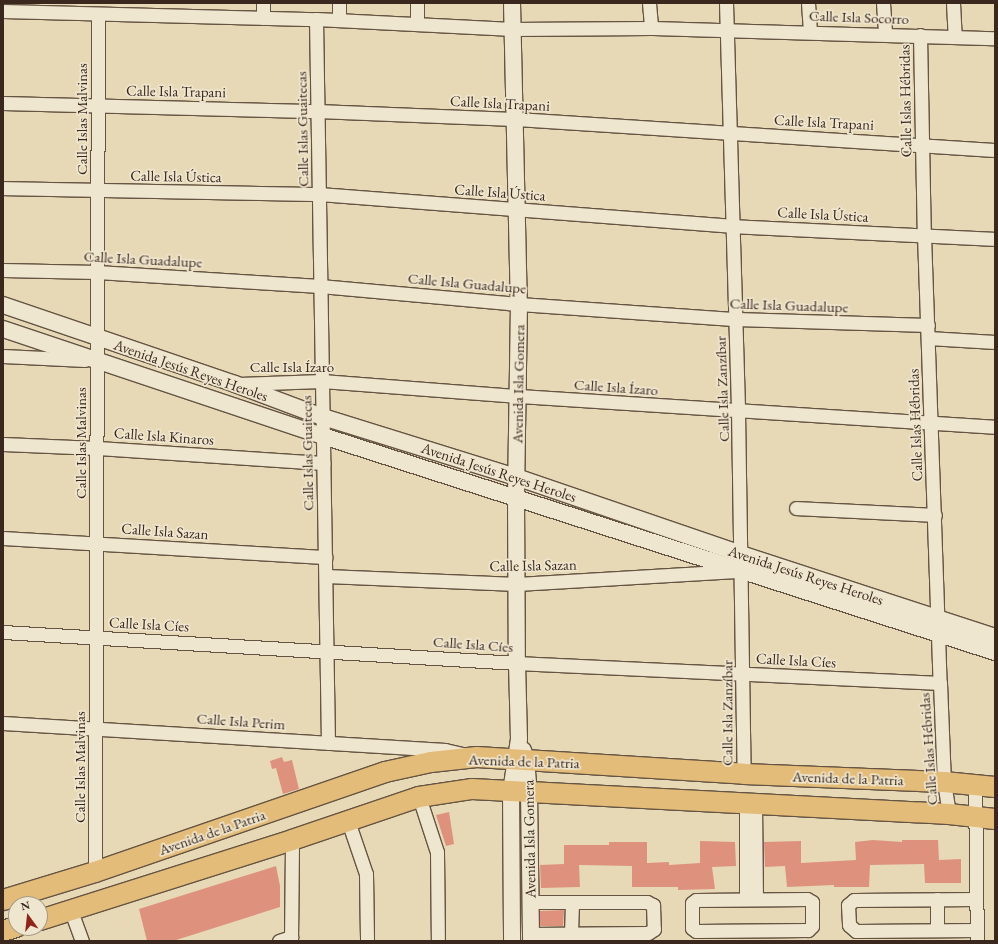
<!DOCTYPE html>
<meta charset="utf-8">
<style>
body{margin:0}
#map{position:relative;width:998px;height:944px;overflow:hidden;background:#e7d9b5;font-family:"EB Garamond",serif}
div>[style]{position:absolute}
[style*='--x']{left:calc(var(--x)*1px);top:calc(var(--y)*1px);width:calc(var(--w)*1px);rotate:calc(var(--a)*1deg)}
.building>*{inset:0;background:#de927e}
.roads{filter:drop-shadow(1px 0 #655443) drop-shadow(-1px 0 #655443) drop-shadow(0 1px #655443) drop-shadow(0 -1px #655443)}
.minor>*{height:13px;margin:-6.5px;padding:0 6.5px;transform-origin:6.5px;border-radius:6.5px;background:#efe6cf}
.tertiary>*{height:16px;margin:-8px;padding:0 8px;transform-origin:8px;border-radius:8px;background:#efe6cf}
.primary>*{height:20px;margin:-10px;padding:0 10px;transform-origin:10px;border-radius:10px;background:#e4bc7a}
span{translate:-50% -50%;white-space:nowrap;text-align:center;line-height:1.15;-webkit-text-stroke:3.5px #efe6cf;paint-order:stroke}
.street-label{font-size:15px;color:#3a271d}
.frame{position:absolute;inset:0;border:4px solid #3a271d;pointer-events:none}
.north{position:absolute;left:8px;top:896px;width:40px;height:40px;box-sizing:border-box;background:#efe6cf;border:1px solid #a79a88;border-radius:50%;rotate:345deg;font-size:11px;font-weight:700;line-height:16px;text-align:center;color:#3a271d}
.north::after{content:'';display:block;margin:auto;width:14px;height:18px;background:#8f2418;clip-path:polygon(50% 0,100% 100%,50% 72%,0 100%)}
</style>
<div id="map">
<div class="building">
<i style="clip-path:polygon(282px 757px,284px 762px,292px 760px,299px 789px,283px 794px,276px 768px,272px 769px,270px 761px)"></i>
<i style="clip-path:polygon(449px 812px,454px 844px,446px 846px,436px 815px)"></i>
<i style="clip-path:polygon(873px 840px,902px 842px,902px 840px,938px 840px,939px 860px,961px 859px,961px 883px,925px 883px,924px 864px,870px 865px,869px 887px,834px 887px,834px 885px,787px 887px,785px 866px,765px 867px,764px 842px,801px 841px,801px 863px,856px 860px,855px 842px)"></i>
<i style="clip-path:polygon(700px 841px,735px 842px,736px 866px,712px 867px,715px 889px,678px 890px,678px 887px,632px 887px,632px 866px,579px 865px,580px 887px,541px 888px,540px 865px,564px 864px,564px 845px,609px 845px,609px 842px,647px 842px,647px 863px,669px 862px,669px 865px,700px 863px)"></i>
<i style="clip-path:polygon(276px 866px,280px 886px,280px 907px,173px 941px,147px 941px,139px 909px)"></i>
<i style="clip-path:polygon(564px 910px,563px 926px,540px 926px,540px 911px)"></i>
</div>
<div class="roads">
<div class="minor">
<i style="--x:649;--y:3;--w:25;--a:85"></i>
<i style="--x:726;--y:3;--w:408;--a:88.3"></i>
<i style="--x:738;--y:411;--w:363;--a:89.1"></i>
<i style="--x:808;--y:3;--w:29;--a:86"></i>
<i style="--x:883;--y:3;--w:31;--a:86"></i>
<i style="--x:953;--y:3;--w:33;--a:87"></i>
<i style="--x:3;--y:11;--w:313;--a:1.5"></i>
<i style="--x:316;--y:19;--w:196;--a:2.9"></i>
<i style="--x:512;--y:29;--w:139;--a:-0.4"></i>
<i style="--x:651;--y:28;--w:344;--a:1.7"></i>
<i style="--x:263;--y:18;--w:15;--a:-90"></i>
<i style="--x:316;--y:19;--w:724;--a:89.05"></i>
<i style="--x:339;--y:20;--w:17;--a:-90"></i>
<i style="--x:417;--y:23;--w:20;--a:-90"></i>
<i style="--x:920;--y:35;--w:200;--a:88.9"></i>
<i style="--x:924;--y:235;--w:448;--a:88"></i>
<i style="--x:940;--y:683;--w:99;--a:87.7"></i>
<i style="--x:944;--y:782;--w:32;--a:81"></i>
<i style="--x:3;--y:103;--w:314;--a:1.5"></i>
<i style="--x:317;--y:111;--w:198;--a:2.3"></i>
<i style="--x:515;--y:119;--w:481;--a:3.7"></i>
<i style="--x:3;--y:188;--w:316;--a:1.1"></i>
<i style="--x:319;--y:194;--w:413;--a:4.4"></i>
<i style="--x:731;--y:226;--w:264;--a:2.8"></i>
<i style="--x:3;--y:270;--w:94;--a:1.2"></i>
<i style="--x:97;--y:272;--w:223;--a:3.6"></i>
<i style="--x:320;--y:286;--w:200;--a:5.2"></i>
<i style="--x:519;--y:304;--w:218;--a:4"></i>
<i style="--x:736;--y:319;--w:192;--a:1.8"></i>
<i style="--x:928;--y:338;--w:67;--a:3.4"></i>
<i style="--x:3;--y:356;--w:82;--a:2.8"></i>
<i style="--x:239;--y:384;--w:83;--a:-2.1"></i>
<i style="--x:322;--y:381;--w:197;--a:4.4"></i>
<i style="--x:518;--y:396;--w:478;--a:3.7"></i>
<i style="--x:3;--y:444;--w:94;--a:2.4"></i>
<i style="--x:97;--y:448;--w:227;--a:3.8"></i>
<i style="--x:796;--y:508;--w:139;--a:2.9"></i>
<i style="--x:3;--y:538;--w:323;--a:3.4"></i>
<i style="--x:326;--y:576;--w:191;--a:2.4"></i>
<i style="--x:517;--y:584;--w:220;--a:-3.4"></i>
<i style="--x:3;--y:632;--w:515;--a:3.45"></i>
<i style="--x:517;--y:663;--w:423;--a:2.7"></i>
<i style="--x:3;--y:723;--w:443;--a:3.5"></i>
<i style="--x:445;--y:750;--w:18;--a:13"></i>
<i style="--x:975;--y:785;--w:156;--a:89.3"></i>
<i style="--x:419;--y:797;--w:58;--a:71.9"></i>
<i style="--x:437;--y:852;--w:89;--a:89.4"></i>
<i style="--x:746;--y:804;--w:95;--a:90"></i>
<i style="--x:755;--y:804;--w:95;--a:89.4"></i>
<i style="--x:348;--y:821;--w:56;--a:71.2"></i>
<i style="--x:366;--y:874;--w:67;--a:89.1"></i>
<i style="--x:95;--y:872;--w:858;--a:-89.8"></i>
<i style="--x:807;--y:899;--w:6;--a:31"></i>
<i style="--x:812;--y:902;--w:24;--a:90"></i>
<i style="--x:812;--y:926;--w:6;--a:135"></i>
<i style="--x:808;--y:930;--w:112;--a:179.5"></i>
<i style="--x:696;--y:931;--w:5;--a:-143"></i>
<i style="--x:692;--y:928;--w:25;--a:-90"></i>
<i style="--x:692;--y:903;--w:5;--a:-37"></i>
<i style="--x:696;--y:900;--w:111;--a:-0.5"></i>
<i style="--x:937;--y:899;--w:31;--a:90"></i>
<i style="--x:976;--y:899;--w:122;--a:179.5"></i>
<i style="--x:854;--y:900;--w:8;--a:140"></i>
<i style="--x:848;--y:905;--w:20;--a:87"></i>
<i style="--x:849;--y:925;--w:9;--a:41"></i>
<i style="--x:856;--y:931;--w:120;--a:-0.5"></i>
<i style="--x:530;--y:902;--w:117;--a:0"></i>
<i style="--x:647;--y:902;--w:7;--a:27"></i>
<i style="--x:653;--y:905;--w:24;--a:88"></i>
<i style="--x:654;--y:929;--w:7;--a:146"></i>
<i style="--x:648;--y:933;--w:117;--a:179.5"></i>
<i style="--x:71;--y:911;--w:32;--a:70"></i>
<i style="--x:571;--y:933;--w:31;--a:-88"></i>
<i style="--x:279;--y:941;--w:13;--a:-18"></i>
<i style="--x:291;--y:941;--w:101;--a:-89.4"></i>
</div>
<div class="tertiary">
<i style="--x:512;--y:3;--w:301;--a:88.7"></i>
<i style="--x:519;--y:304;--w:194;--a:90.9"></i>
<i style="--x:516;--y:498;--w:165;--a:89.7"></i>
<i style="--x:517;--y:663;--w:76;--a:88.5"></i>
<i style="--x:519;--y:739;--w:53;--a:98.7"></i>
<i style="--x:511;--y:791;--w:150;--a:89.6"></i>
<i style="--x:3;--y:305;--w:245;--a:18.8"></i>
<i style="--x:235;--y:384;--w:94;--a:20.6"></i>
<i style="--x:323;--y:417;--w:202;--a:17.3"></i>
<i style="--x:516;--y:477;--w:238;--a:18.9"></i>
<i style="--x:741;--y:554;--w:267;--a:18.1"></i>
<i style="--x:3;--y:329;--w:337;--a:18.5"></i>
<i style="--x:323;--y:436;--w:706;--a:17.82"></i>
<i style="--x:523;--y:750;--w:10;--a:73"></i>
<i style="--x:526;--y:760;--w:32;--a:85"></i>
<i style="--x:529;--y:792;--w:149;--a:89.2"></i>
</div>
<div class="primary">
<i style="--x:3;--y:900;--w:96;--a:-16.9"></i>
<i style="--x:95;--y:872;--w:307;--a:-19"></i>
<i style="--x:385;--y:772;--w:47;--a:-12.3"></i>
<i style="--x:431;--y:762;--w:46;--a:-6.2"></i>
<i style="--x:477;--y:757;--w:268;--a:3.6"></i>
<i style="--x:744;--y:774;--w:200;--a:2.3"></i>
<i style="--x:944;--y:782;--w:51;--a:5.6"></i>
<i style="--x:40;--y:920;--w:264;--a:-17.6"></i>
<i style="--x:292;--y:840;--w:134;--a:-18.7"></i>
<i style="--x:419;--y:797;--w:54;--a:-8.6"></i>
<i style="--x:472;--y:789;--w:478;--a:3"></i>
<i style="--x:949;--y:814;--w:46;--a:6.2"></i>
<i style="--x:3;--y:931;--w:14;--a:-17"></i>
</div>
</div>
<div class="street-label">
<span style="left:859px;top:17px;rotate:2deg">Calle Isla Socorro</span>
<span style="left:176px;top:91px;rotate:1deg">Calle Isla Trapani</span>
<span style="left:905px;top:101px;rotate:-91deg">Calle Islas Hébridas</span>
<span style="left:500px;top:103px;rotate:3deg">Calle Isla Trapani</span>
<span style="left:82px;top:119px;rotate:-90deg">Calle Islas Malvinas</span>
<span style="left:824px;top:122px;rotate:3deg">Calle Isla Trapani</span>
<span style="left:302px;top:129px;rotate:-91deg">Calle Islas Guaitecas</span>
<span style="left:176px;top:176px;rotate:1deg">Calle Isla Ústica</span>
<span style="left:500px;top:192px;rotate:4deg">Calle Isla Ústica</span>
<span style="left:823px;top:214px;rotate:3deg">Calle Isla Ústica</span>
<span style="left:143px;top:259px;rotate:3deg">Calle Isla Guadalupe</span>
<span style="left:467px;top:283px;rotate:5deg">Calle Isla Guadalupe</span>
<span style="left:789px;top:305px;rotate:2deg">Calle Isla Guadalupe</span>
<span style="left:292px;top:367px">Calle Isla Ízaro</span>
<span style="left:191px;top:370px;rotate:19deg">Avenida Jesús Reyes Heroles</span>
<span style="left:518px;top:384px;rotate:-89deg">Avenida Isla Gomera</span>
<span style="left:616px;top:387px;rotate:4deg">Calle Isla Ízaro</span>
<span style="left:722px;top:389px;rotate:-92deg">Calle Isla Zanzíbar</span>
<span style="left:915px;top:425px;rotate:-92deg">Calle Islas Hébridas</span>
<span style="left:164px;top:436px;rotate:4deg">Calle Isla Kinaros</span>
<span style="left:81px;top:443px;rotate:-90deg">Calle Islas Malvinas</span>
<span style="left:307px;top:453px;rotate:-91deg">Calle Islas Guaitecas</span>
<span style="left:499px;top:472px;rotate:18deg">Avenida Jesús Reyes Heroles</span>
<span style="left:165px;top:531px;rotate:4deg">Calle Isla Sazan</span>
<span style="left:533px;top:565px;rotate:-1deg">Calle Isla Sazan</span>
<span style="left:806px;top:575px;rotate:18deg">Avenida Jesús Reyes Heroles</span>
<span style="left:149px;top:624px;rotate:3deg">Calle Isla Cíes</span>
<span style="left:473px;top:644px;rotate:4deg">Calle Isla Cíes</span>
<span style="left:796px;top:660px;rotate:3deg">Calle Isla Cíes</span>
<span style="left:727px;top:713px;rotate:-90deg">Calle Isla Zanzíbar</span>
<span style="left:241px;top:721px;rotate:4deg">Calle Isla Perim</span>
<span style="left:928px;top:749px;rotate:-94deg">Calle Islas Hébridas</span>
<span style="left:524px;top:761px;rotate:2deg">Avenida de la Patria</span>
<span style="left:80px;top:767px;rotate:-90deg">Calle Islas Malvinas</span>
<span style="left:848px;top:778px;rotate:2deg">Avenida de la Patria</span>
<span style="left:212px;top:832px;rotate:-19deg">Avenida de la Patria</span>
<span style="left:529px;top:839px;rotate:-91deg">Avenida Isla Gomera</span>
</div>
<div class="frame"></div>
<div class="north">N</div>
</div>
